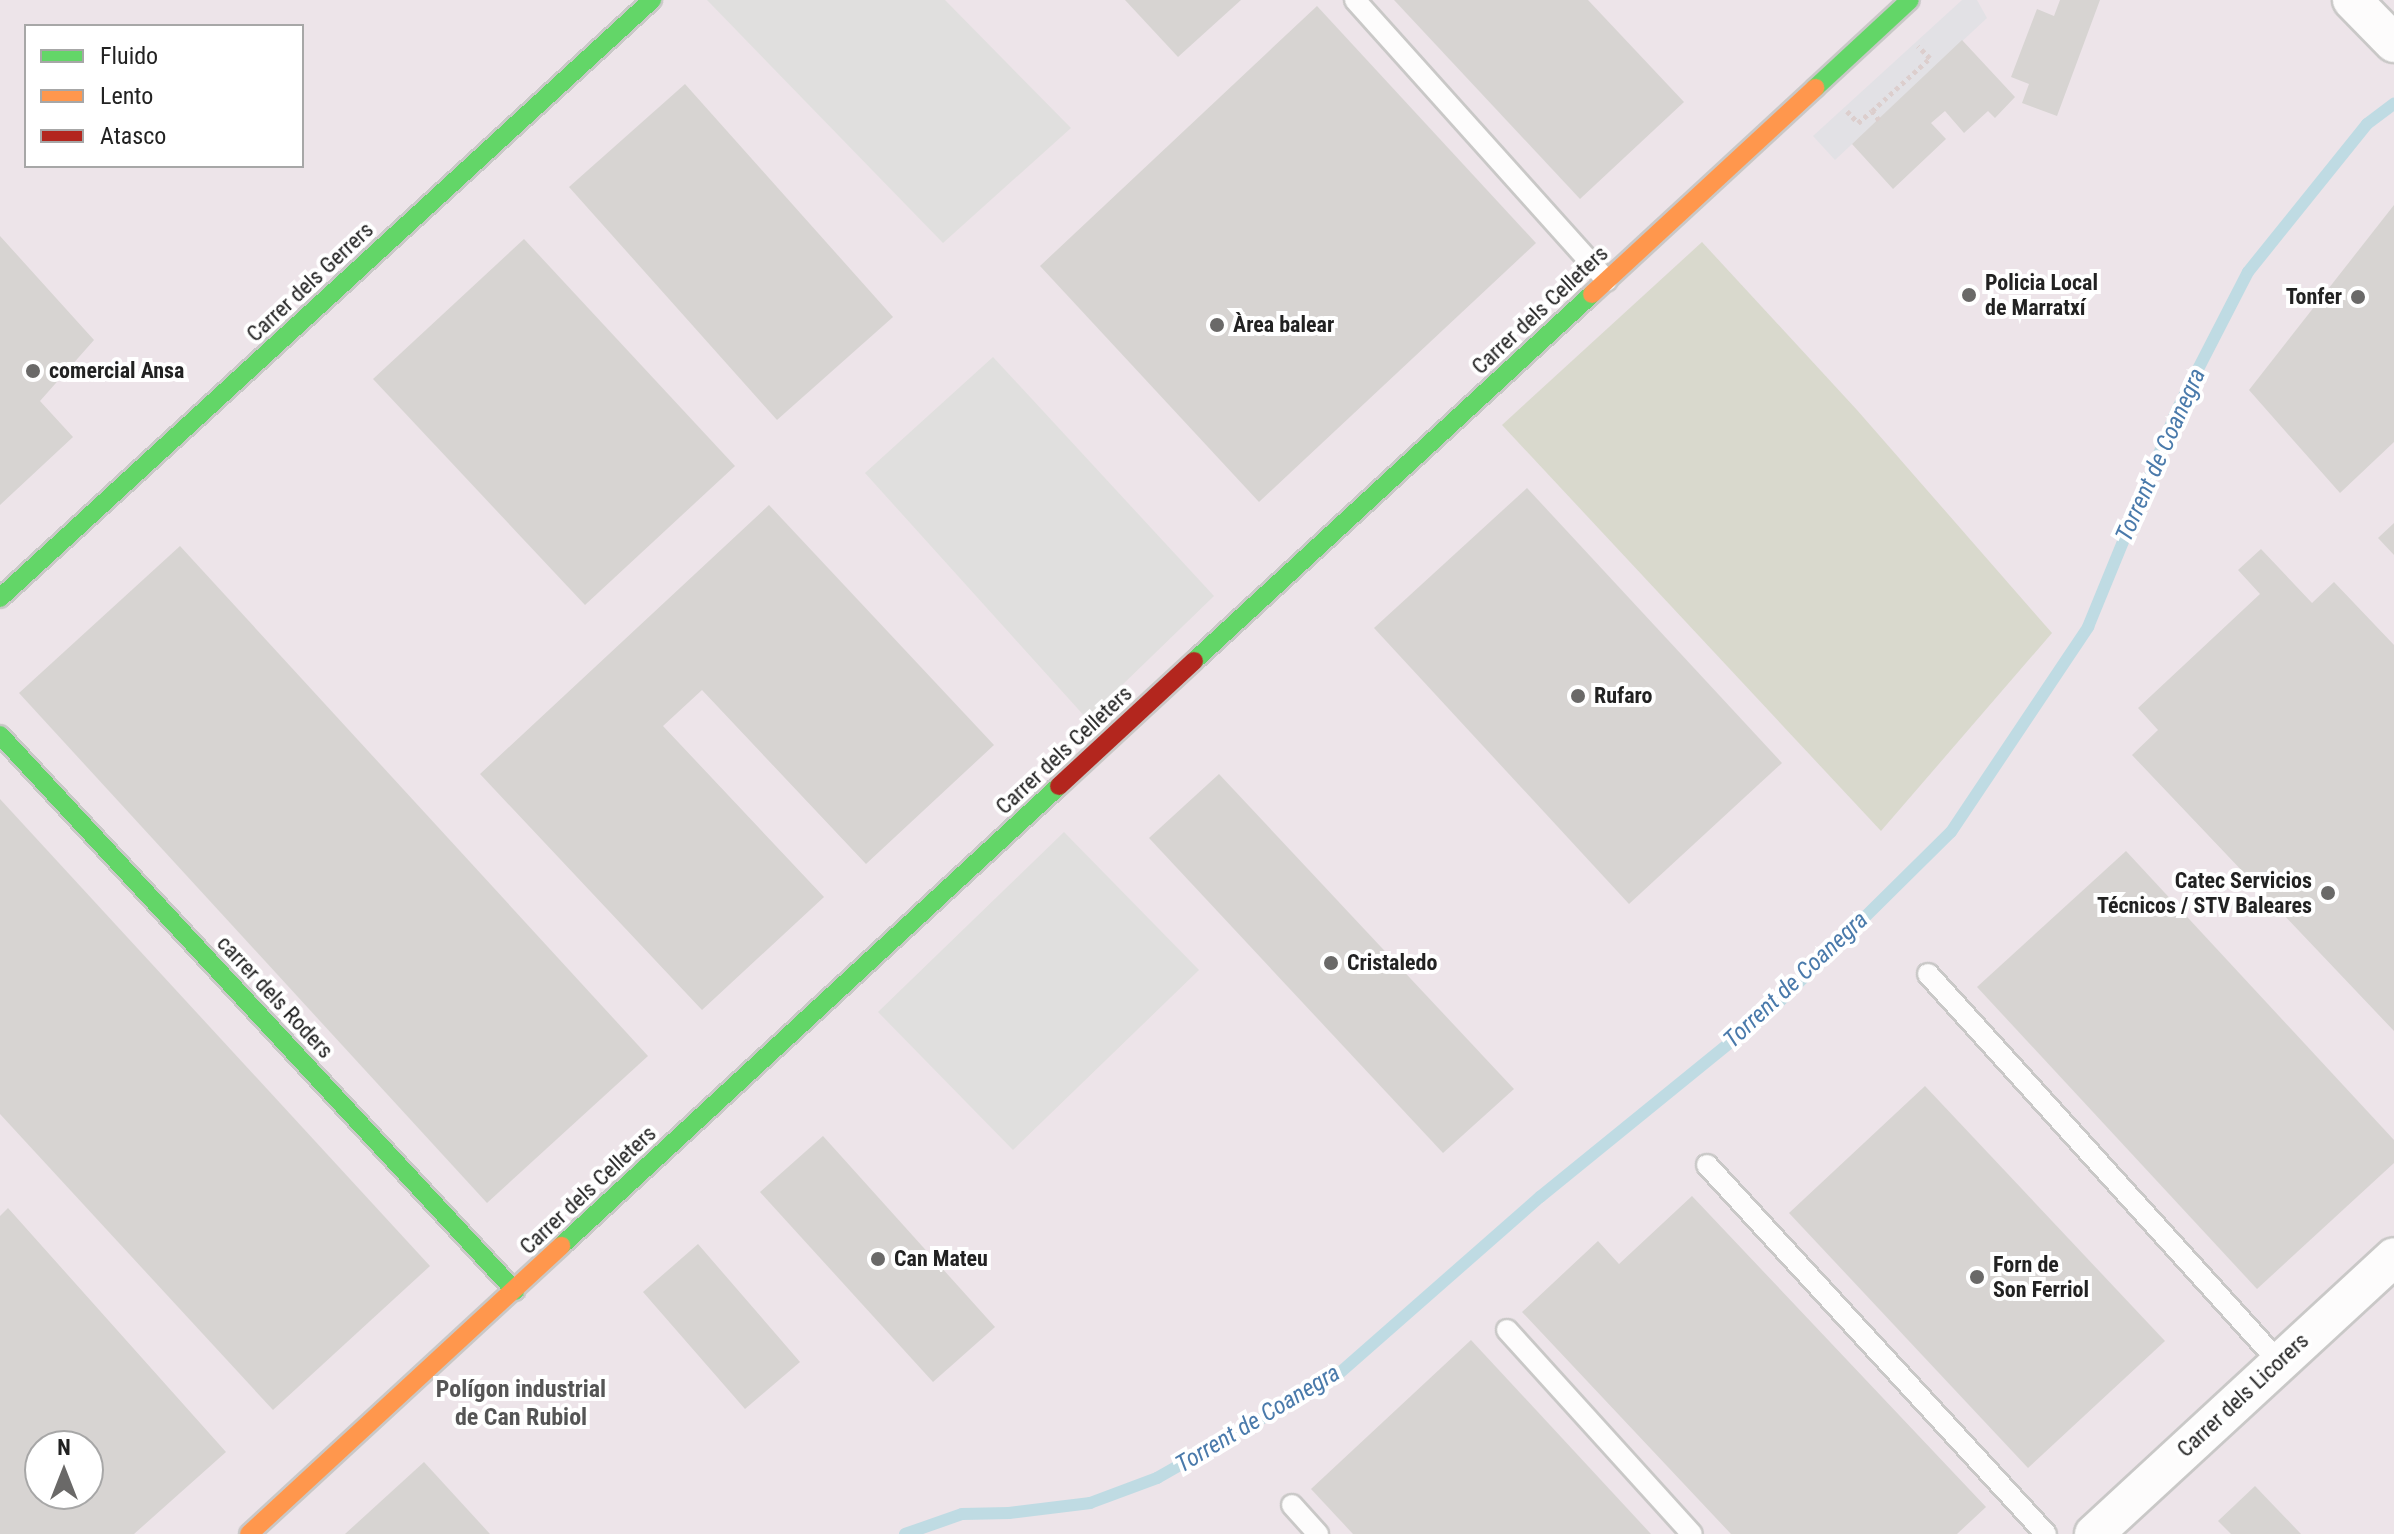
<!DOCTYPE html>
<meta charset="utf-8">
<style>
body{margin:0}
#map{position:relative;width:2394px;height:1534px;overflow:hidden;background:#f0eeeb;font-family:"Roboto Condensed",sans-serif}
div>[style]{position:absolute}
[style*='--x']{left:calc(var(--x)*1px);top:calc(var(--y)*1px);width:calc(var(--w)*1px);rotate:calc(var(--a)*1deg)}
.industrial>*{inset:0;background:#ede4e9}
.construction>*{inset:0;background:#d9d9cd}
.parking>*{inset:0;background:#e0dfde}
.plaza>*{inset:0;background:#e2e1e5}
.stream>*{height:12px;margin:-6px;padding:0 6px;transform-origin:6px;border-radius:6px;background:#bfdbe3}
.building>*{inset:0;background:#d7d4d2}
.path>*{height:5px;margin-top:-2.5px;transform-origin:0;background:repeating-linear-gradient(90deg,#dccecd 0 4px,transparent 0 8px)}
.roads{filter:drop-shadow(2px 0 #c9c8c7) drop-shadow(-2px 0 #c9c8c7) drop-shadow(0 2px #c9c8c7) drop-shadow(0 -2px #c9c8c7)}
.lane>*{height:20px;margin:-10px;padding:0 10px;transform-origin:10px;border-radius:10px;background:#fdfcfc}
.street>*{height:38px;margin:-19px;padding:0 19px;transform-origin:19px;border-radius:19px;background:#fdfcfc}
.fast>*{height:18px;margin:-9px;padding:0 9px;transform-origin:9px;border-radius:9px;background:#63d668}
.slow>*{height:18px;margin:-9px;padding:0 9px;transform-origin:9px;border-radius:9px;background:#ff974d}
.jam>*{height:18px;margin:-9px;padding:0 9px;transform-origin:9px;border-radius:9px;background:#b3261e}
.dots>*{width:22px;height:22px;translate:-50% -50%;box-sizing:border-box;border:4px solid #fff;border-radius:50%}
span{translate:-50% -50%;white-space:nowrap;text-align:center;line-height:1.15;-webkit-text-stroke:8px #fff;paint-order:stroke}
.street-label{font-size:22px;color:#222}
.poi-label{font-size:22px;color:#222;font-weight:700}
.left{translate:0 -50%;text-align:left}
.right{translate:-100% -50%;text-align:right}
.water-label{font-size:24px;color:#4a7aab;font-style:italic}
.neighbourhood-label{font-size:24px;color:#555;font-weight:700}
.legend{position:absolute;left:24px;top:24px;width:280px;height:144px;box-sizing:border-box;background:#fff;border:2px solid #a7a7a7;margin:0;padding:10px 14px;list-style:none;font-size:24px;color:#222}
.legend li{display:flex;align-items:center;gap:16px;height:40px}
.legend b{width:40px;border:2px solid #a7a7a7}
.north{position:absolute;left:24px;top:1430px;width:80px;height:80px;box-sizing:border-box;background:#fff;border:2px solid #a7a7a7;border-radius:50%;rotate:0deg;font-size:22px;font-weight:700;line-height:32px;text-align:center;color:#222}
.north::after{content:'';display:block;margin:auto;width:28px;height:36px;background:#6a6968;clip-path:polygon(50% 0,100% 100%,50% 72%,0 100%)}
</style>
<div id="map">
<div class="industrial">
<i style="clip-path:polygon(evenodd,0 0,2394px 0,2394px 1534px,0 1534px,0 0,26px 26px,302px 26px,302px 166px,26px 166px,26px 26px,0 0,40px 1446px,88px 1446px,88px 1494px,40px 1494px,40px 1446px)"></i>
</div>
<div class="construction">
<i style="clip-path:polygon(1702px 242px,1857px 410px,2052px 633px,1881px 831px,1502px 425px)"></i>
</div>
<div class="parking">
<i style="clip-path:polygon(707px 0,945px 0,1071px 128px,943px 243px)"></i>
<i style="clip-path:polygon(993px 357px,1214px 596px,1087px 719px,865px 473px)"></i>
<i style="clip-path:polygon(1064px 832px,1199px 970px,1013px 1150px,878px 1012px)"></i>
</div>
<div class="plaza">
<i style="clip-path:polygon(1962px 0,1977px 0,1987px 18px,1835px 160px,1813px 136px)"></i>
</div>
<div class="stream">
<i style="--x:905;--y:1534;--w:60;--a:-19.3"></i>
<i style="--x:962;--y:1514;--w:47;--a:-1.2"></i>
<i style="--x:1009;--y:1513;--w:82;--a:-7"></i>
<i style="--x:1090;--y:1503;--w:72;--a:-20.5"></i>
<i style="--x:1157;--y:1478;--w:205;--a:-29.6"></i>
<i style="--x:1335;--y:1377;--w:273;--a:-41.3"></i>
<i style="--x:1540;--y:1197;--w:303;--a:-39.1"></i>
<i style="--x:1775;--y:1006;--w:247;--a:-44.7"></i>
<i style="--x:1951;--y:832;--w:247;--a:-56.2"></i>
<i style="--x:2088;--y:627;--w:235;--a:-67.7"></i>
<i style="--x:2177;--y:410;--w:155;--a:-62.8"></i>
<i style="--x:2248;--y:272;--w:190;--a:-51.2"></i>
<i style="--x:2367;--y:124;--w:34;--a:-37"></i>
</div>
<div class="building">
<i style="clip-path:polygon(1125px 0,1241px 0,1178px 57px)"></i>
<i style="clip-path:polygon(1394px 0,1588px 0,1684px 102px,1580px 199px)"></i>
<i style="clip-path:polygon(2060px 0,2100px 0,2057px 116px,2022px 103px,2029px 84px,2011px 77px,2037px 9px,2054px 16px)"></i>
<i style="clip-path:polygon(1317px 6px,1536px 243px,1259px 502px,1040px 266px)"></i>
<i style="clip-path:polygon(1962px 40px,2015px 97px,1995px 118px,1988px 111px,1964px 133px,1945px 111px,1931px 123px,1946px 139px,1893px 189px,1852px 144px)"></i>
<i style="clip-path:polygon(685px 84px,893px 317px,777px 420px,569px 187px)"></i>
<i style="clip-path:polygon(2394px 205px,2394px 442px,2340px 493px,2249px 390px)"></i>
<i style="clip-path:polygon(0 236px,94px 340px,40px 401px,73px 437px,0 505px)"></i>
<i style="clip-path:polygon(524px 239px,735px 466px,585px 605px,373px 379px)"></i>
<i style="clip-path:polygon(1527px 488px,1782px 763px,1629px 904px,1374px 628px)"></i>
<i style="clip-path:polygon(769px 505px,994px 745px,866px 864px,702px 690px,663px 726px,824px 897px,702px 1010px,480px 774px)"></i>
<i style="clip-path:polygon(2394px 523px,2394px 555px,2378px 538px)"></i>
<i style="clip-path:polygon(180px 546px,648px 1056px,487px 1203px,19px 693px)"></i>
<i style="clip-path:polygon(2261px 549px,2312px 603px,2334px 582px,2394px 645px,2394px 1031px,2132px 755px,2158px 730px,2138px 708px,2260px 594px,2238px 570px)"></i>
<i style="clip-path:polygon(1219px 774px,1514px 1089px,1443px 1153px,1149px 838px)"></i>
<i style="clip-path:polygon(0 799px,430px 1266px,273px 1410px,0 1114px)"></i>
<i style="clip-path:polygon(2126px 851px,2394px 1140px,2394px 1163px,2257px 1289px,1977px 987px)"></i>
<i style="clip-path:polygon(1925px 1086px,2165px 1341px,2028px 1468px,1789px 1213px)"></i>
<i style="clip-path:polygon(823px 1136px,995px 1327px,933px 1382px,760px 1192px)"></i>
<i style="clip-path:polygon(1692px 1196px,1986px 1507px,1957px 1534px,1731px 1534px,1522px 1312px,1598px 1241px,1619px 1264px)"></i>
<i style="clip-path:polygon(evenodd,8px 1208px,226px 1452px,134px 1534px,0 1534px,0 1216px,8px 1208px,40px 1446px,88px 1446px,88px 1494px,40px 1494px,40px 1446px)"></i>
<i style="clip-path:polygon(698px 1244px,800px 1362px,745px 1409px,643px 1292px)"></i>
<i style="clip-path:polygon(1471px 1340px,1651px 1534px,1353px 1534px,1311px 1489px)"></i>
<i style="clip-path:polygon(424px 1462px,490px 1534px,345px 1534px)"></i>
<i style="clip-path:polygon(2255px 1486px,2301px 1534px,2231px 1534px,2218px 1521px)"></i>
</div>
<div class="path">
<i style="--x:1847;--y:111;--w:16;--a:47"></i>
<i style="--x:1858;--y:123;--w:18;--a:-41"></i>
<i style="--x:1879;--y:120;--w:11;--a:-128"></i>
<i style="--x:1872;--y:111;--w:79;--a:-42.4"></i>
<i style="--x:1930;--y:58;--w:17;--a:-135"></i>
</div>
<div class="roads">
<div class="lane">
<i style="--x:1355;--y:0;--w:377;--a:48.1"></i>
<i style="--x:1928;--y:974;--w:523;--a:47.87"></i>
<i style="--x:1707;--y:1165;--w:501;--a:47.43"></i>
<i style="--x:1507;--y:1330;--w:275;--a:47.8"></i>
<i style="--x:1292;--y:1505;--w:39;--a:48"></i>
</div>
<div class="street">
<i style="--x:2352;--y:0;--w:60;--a:45.7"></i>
<i style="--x:2094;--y:1534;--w:408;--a:-42.7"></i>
</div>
<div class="fast">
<i style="--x:1815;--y:88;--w:129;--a:-42.8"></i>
<i style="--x:0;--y:598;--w:885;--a:-42.53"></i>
<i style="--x:1194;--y:661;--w:541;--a:-42.68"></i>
<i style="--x:0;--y:735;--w:758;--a:47.19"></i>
<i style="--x:561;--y:1246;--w:678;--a:-42.73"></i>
</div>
<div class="slow">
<i style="--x:1592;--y:294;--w:304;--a:-42.7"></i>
<i style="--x:249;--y:1534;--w:425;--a:-42.7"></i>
</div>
<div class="jam">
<i style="--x:1059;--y:786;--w:184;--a:-42.8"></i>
</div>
</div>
<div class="dots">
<i style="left:1969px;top:295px;background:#6a6968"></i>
<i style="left:2358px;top:297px;background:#6a6968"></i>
<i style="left:1217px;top:325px;background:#6a6968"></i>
<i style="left:33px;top:371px;background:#6a6968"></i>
<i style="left:1578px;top:696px;background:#6a6968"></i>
<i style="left:2328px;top:893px;background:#6a6968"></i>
<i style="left:1331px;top:963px;background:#6a6968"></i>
<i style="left:878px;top:1259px;background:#6a6968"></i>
<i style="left:1977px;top:1277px;background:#6a6968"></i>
</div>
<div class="street-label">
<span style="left:310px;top:282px;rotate:-43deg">Carrer dels Gerrers</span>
<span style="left:1540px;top:310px;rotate:-43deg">Carrer dels Celleters</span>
<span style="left:1064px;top:750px;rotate:-43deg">Carrer dels Celleters</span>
<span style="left:275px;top:997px;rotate:47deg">carrer dels Roders</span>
<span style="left:588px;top:1190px;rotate:-43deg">Carrer dels Celleters</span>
<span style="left:2243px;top:1395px;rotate:-43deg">Carrer dels Licorers</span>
</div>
<div class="poi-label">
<span class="left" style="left:1985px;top:295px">Policia Local<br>de Marratxí</span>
<span class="right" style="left:2342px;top:297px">Tonfer</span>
<span class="left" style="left:1233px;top:325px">Àrea balear</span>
<span class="left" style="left:49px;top:371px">comercial Ansa</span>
<span class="left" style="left:1594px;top:696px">Rufaro</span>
<span class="right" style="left:2312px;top:893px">Catec Servicios<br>Técnicos / STV Baleares</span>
<span class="left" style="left:1347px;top:963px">Cristaledo</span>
<span class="left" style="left:894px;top:1259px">Can Mateu</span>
<span class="left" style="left:1993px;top:1277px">Forn de<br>Son Ferriol</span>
</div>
<div class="water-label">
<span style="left:2161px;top:455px;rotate:-66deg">Torrent de Coanegra</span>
<span style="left:1796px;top:980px;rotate:-43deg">Torrent de Coanegra</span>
<span style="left:1258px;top:1419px;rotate:-31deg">Torrent de Coanegra</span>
</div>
<div class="neighbourhood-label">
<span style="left:521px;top:1404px">Polígon industrial<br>de Can Rubiol</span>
</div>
<ul class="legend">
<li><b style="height:10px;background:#63d668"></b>Fluido</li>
<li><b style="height:10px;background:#ff974d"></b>Lento</li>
<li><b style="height:10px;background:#b3261e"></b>Atasco</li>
</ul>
<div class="north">N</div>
</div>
